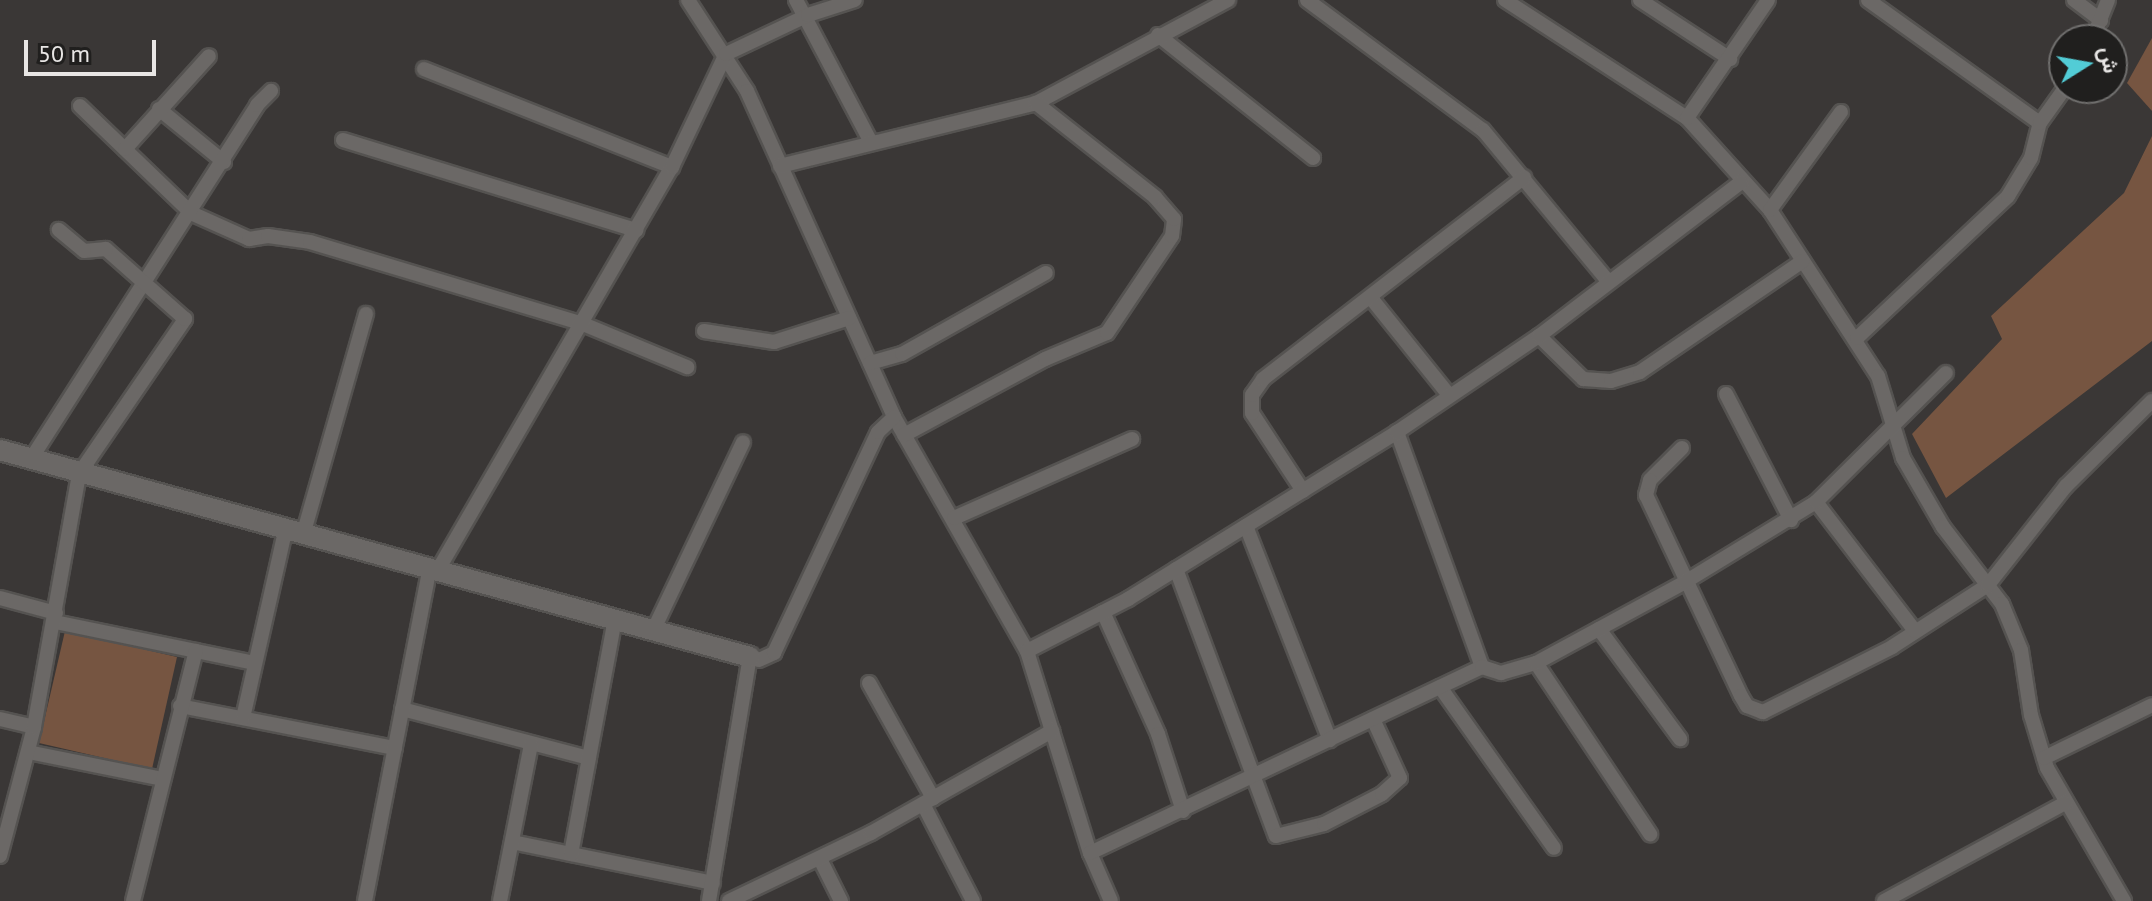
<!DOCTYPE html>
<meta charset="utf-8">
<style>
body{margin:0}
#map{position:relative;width:2152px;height:901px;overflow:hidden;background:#3a3736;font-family:"PT Sans",Vazirmatn,sans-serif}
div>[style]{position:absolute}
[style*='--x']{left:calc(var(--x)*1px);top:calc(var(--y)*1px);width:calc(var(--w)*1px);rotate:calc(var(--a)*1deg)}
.green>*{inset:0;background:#765541}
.roads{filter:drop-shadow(2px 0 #555351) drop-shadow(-2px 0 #555351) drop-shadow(0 2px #555351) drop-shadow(0 -2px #555351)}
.street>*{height:14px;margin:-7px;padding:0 7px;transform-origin:7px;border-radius:7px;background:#6b6866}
.secondary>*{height:20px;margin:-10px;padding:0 10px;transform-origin:10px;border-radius:10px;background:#6b6866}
span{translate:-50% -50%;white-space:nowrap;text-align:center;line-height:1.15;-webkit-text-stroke:8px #201f1e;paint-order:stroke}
.north{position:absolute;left:2048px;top:24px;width:80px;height:80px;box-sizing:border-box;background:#201f1e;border:2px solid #706f6e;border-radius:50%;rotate:79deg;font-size:22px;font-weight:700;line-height:32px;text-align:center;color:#e8e6e5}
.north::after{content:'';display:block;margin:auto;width:28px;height:36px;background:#52ccd6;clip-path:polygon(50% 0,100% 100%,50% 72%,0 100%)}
.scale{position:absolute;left:24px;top:40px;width:132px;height:36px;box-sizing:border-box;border:4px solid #e8e6e5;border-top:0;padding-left:10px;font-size:24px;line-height:28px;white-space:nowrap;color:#e8e6e5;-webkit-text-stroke:6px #201f1e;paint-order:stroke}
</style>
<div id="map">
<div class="green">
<i style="clip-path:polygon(2152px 38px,2152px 111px,2127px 83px)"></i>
<i style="clip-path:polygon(2152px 136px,2152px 341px,1946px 498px,1912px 434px,2002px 339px,1991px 316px,2124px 193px)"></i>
<i style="clip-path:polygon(65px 631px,177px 657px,152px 769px,39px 743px)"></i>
</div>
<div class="roads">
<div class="street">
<i style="--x:688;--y:0;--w:108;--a:57"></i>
<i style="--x:747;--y:91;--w:358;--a:65.7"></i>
<i style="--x:894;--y:417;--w:269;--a:60.4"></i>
<i style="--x:1027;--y:651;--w:212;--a:72.7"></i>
<i style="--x:1090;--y:853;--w:52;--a:66.4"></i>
<i style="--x:796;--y:0;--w:161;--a:62.2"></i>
<i style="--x:1307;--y:0;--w:219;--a:36.5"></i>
<i style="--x:1483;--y:130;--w:195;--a:50.4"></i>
<i style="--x:1505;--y:0;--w:217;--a:33"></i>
<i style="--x:1687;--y:118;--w:124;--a:47.9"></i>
<i style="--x:1770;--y:210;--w:198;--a:57"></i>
<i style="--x:1878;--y:376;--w:86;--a:73"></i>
<i style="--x:1903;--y:458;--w:80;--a:59.9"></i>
<i style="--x:1943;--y:527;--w:97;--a:52.5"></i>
<i style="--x:2002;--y:604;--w:50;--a:67.6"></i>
<i style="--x:2021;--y:650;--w:66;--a:81.3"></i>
<i style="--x:2031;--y:715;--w:55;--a:73.2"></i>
<i style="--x:2047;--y:768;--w:154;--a:59.9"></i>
<i style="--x:1640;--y:0;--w:108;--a:33.2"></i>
<i style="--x:1868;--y:0;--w:211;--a:35.6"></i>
<i style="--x:2074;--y:0;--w:34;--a:37"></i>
<i style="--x:1158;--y:35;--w:198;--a:38.4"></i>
<i style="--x:2092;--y:40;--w:43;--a:-68.2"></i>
<i style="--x:424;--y:69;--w:267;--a:21.6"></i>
<i style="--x:80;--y:106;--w:154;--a:43.9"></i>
<i style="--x:191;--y:213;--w:64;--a:24.1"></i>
<i style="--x:249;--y:239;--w:19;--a:-9"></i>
<i style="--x:268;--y:236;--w:42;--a:8.1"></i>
<i style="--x:310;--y:242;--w:285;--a:16.7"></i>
<i style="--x:583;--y:324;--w:113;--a:22.5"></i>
<i style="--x:159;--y:109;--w:84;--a:39.2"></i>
<i style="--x:1687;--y:118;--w:143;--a:-55.5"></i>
<i style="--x:343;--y:140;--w:307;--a:17.1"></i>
<i style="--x:125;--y:149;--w:125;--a:-47.9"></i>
<i style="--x:780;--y:166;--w:264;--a:-13.8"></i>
<i style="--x:1036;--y:103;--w:218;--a:-28.2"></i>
<i style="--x:1770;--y:210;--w:121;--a:-54.1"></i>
<i style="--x:1371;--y:298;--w:124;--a:51.2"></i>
<i style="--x:704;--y:331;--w:71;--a:8.9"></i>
<i style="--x:774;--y:342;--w:79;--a:-17.7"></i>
<i style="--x:1539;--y:336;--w:62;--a:44.3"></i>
<i style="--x:1583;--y:379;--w:28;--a:4"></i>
<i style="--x:1611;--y:381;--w:30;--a:-17"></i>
<i style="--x:1640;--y:372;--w:197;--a:-34.3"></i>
<i style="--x:1857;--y:338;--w:207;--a:-43.2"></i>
<i style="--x:2008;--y:196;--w:44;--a:-58.8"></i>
<i style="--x:2031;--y:158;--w:36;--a:-76"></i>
<i style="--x:2040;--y:123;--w:43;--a:-54.5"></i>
<i style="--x:870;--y:363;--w:33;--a:-16"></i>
<i style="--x:902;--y:354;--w:165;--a:-29.4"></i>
<i style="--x:1726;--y:394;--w:142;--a:62.7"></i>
<i style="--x:1397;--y:432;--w:250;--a:70.1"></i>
<i style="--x:904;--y:435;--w:160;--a:-28.3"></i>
<i style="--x:1045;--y:359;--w:67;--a:-22.8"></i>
<i style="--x:1107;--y:333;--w:117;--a:-56.2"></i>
<i style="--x:1172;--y:236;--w:17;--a:-83"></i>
<i style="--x:1174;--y:219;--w:29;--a:-131"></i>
<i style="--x:1155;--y:197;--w:152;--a:-141.7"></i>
<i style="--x:1682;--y:448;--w:45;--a:135"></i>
<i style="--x:1650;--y:480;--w:16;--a:105"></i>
<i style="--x:1646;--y:495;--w:222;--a:64.7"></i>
<i style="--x:1741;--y:696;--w:12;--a:59"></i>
<i style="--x:1747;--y:706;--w:17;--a:21"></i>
<i style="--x:1763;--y:712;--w:144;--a:-26.7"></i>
<i style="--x:1892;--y:647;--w:114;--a:-32.9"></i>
<i style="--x:1988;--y:585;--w:126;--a:-51.8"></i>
<i style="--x:2066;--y:486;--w:121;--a:-44.7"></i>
<i style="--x:31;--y:459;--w:420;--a:-57.4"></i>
<i style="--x:257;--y:105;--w:20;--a:-45"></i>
<i style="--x:1303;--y:491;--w:93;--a:-123.2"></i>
<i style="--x:1252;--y:413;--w:18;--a:-90"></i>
<i style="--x:1252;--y:395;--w:19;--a:-55"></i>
<i style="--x:1263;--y:379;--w:330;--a:-37.7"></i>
<i style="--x:1816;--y:502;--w:163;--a:52.5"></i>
<i style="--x:954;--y:518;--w:195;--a:-23.9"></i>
<i style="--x:1246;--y:526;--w:230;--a:68.6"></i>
<i style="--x:303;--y:535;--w:230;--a:-74.1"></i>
<i style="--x:1176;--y:569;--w:285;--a:69.5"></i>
<i style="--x:1276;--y:836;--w:49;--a:-14"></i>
<i style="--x:1324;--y:824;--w:65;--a:-27.3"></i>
<i style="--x:1382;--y:794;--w:24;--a:-42"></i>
<i style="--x:1400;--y:778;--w:65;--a:-114.6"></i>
<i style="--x:438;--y:570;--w:466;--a:-59.9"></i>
<i style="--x:672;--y:167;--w:125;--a:-64.5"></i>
<i style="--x:726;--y:54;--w:91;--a:-25.4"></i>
<i style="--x:808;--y:15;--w:49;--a:-17.7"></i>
<i style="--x:0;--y:598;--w:58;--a:15"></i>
<i style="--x:1103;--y:612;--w:134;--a:65.7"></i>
<i style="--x:1158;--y:734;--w:81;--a:72"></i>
<i style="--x:55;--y:622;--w:203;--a:11.6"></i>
<i style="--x:1599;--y:629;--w:137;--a:53.6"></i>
<i style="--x:653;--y:631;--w:209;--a:-64.5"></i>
<i style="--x:1027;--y:651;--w:114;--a:-27.2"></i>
<i style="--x:1128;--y:599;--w:317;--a:-31.8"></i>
<i style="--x:1397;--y:432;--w:171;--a:-34.1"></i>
<i style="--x:1539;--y:336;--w:254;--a:-37.3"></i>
<i style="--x:1536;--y:663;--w:206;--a:56.3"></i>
<i style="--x:869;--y:683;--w:132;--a:60.9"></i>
<i style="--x:1440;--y:687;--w:197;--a:54.7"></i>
<i style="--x:180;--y:706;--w:219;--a:11.1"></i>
<i style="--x:402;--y:709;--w:193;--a:14.7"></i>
<i style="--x:243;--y:718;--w:192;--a:-77.3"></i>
<i style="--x:0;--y:719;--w:35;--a:13"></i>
<i style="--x:28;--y:752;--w:138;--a:11.3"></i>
<i style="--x:2044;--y:758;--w:120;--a:-26.1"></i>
<i style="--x:923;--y:804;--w:109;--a:62.7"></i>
<i style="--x:512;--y:842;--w:205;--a:11.5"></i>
<i style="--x:1090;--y:853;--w:434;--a:-25.4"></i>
<i style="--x:1482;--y:667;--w:20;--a:18"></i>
<i style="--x:1501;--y:673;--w:36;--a:-16"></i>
<i style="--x:1536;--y:663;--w:170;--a:-28.5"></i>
<i style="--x:1685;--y:582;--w:153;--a:-31.4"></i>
<i style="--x:1816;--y:502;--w:183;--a:-44.8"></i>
<i style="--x:571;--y:854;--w:238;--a:-79.4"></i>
<i style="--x:0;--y:856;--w:133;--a:-75.2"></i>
<i style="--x:34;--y:727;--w:257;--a:-79.9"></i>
<i style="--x:79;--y:474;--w:188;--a:-55.6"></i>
<i style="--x:185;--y:319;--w:106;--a:-138.5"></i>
<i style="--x:106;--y:249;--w:22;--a:175"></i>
<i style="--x:84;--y:251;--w:33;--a:-140"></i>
<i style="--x:820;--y:859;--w:47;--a:63.4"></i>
<i style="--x:133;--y:901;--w:258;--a:-75.9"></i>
<i style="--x:365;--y:901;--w:339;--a:-79"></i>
<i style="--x:500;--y:901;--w:160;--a:-78.8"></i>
<i style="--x:709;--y:901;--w:247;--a:-80.5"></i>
<i style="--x:750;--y:657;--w:9;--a:18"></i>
<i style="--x:759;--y:660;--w:17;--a:-25"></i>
<i style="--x:774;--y:653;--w:244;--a:-64.8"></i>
<i style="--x:878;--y:432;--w:22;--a:-43"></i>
<i style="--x:729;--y:901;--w:157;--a:-25.6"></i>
<i style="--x:871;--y:833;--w:208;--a:-29.4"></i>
<i style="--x:1884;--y:901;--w:206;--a:-28.4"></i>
</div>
<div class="secondary">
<i style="--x:0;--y:450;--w:778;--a:15.43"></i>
</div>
</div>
<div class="north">ش</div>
<div class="scale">50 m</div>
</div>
